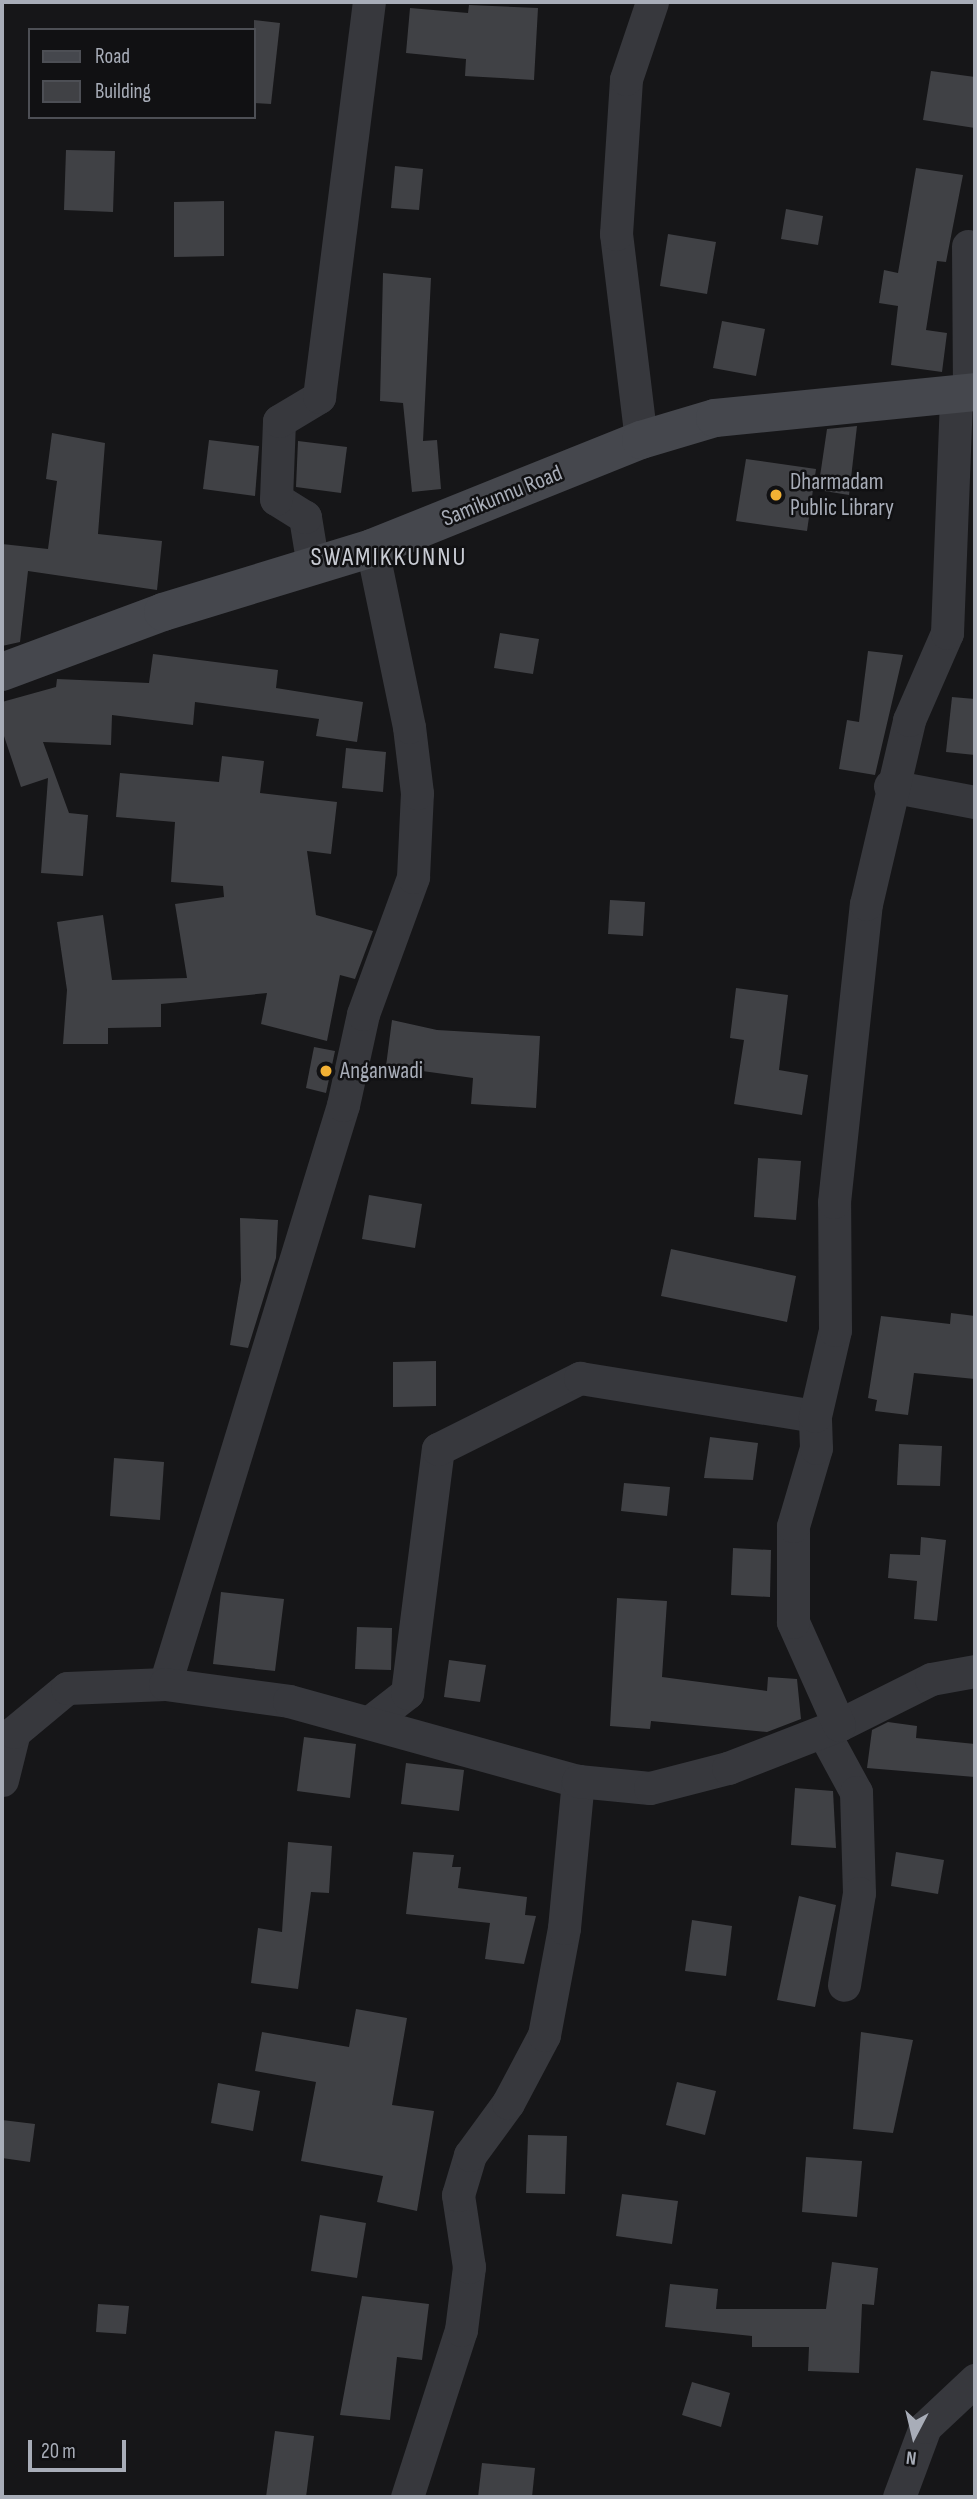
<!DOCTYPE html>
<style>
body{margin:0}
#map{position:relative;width:977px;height:2499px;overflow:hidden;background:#161618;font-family:"Sofia Sans Condensed",sans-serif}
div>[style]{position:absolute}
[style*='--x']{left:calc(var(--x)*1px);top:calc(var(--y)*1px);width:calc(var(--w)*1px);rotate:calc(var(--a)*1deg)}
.building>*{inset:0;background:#404145}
.minor>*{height:33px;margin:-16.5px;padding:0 16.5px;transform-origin:16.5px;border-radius:16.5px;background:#37383d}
.secondary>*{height:38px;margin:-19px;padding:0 19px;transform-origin:19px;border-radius:19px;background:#45474d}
.dots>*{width:19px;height:19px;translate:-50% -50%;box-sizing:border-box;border:4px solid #111113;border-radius:50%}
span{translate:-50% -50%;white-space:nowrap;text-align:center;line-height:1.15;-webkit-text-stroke:5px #111113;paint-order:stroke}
.poi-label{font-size:23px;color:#a8adb8}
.left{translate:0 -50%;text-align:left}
.street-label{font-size:23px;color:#a8adb8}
.quarter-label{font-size:26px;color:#c9ccd4;letter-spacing:2px}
.frame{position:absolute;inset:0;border:4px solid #a8adb8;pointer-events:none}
.legend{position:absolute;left:28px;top:28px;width:228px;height:91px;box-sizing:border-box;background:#111113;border:2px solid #4d4f55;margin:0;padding:9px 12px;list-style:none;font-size:21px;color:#a8adb8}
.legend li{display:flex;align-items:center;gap:14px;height:35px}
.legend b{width:35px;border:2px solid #4d4f55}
.north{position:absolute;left:879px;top:2401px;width:70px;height:70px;-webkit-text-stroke:5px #111113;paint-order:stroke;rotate:187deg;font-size:19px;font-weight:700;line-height:28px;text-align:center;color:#a8adb8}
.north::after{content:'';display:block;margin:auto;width:24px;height:32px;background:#a8adb8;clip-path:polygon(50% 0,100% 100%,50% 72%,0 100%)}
.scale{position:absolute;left:28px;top:2440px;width:98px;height:32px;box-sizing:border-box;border:4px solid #a8adb8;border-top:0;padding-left:9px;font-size:21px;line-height:24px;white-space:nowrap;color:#a8adb8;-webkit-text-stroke:5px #111113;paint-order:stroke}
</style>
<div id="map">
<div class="building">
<i style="clip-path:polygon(469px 5px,538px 8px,534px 80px,465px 76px,466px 59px,406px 53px,410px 8px,468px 13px)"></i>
<i style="clip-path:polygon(254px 20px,280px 23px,271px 104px,254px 103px)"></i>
<i style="clip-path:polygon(931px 71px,975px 77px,975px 128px,923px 120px)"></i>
<i style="clip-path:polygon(66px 150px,115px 151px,113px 212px,64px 210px)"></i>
<i style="clip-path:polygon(395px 166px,423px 169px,419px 210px,391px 208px)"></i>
<i style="clip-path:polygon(916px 168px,963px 175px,946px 262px,937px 261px,926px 330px,947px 333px,942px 372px,891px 365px,898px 306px,879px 303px,884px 270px,898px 273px)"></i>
<i style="clip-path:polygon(224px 201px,224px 256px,174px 257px,174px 202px)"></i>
<i style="clip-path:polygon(786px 209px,823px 216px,818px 245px,781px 239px)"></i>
<i style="clip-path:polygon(668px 234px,716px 242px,707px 294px,660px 286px)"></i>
<i style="clip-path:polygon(383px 273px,431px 278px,423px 441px,437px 440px,441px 489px,412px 492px,403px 403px,380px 401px)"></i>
<i style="clip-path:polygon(722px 321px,765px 329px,756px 376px,713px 368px)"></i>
<i style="clip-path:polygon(857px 426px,849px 495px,818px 490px,827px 429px)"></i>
<i style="clip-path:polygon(52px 433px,105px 443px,98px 534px,162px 541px,157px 590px,28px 571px,20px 642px,2px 646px,2px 544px,48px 549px,57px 481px,46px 479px)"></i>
<i style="clip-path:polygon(209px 440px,259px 446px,255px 496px,203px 489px)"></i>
<i style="clip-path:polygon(298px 441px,347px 447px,341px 493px,296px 487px)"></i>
<i style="clip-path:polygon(746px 459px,816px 469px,807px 531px,736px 521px)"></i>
<i style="clip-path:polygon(500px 633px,539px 639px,533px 674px,494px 668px)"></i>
<i style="clip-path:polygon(868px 651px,903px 655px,875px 775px,839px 769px,847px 720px,859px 722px)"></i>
<i style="clip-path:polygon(153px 654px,278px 670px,276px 688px,363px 702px,357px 742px,316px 736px,319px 719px,195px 702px,193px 725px,112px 715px,111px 745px,43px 742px,69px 813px,88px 815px,83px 876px,41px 873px,48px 778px,21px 787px,2px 730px,2px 702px,56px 687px,57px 679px,149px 683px)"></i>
<i style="clip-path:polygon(952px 697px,975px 699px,975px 755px,946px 752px)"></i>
<i style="clip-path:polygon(346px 748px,386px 752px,383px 792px,342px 788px)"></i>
<i style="clip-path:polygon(222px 756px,264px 761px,260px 793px,337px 802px,331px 854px,307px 851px,316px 915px,373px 931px,355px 979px,340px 975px,327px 1041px,261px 1024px,267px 993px,161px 1004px,161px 1027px,108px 1028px,108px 1044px,63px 1044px,67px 990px,57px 922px,103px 915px,112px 980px,187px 978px,175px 904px,224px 897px,223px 886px,171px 882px,175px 822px,116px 817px,120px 773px,219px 782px)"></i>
<i style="clip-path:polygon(610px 900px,645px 902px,643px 936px,608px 934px)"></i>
<i style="clip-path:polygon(736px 988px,788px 995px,779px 1070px,808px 1075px,802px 1115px,734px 1104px,744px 1040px,730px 1038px)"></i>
<i style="clip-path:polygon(392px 1020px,437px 1030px,540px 1036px,536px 1108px,471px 1104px,473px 1078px,386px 1066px)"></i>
<i style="clip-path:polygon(314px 1047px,335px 1051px,326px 1093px,306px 1088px)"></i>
<i style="clip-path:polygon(758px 1158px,801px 1161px,796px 1220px,754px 1217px)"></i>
<i style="clip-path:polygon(369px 1195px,422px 1204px,415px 1248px,362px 1239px)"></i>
<i style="clip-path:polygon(240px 1218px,278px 1220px,276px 1258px,248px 1348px,230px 1345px,241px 1280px)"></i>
<i style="clip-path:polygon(671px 1249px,796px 1276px,787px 1322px,661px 1296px)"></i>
<i style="clip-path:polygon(951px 1313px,975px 1316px,975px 1379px,914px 1373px,908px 1415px,875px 1411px,877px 1400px,868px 1398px,881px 1316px,950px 1324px)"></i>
<i style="clip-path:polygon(436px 1361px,436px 1406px,393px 1407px,393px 1362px)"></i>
<i style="clip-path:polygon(710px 1437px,758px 1443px,753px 1480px,704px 1478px)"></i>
<i style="clip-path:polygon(899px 1444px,942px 1446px,940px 1486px,897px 1485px)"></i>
<i style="clip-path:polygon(114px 1458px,164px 1462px,160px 1520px,110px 1516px)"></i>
<i style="clip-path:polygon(624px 1483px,670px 1487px,667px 1516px,621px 1511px)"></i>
<i style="clip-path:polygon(921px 1537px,946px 1540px,937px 1621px,914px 1619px,917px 1581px,888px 1578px,890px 1554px,920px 1555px)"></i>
<i style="clip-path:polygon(733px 1548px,771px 1550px,770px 1597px,731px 1595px)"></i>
<i style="clip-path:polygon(221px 1592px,284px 1599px,275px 1671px,213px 1664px)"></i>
<i style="clip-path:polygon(617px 1598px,667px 1601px,662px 1677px,767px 1691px,768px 1677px,797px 1679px,801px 1719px,767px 1732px,651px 1721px,650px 1729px,610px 1726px)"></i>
<i style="clip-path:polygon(357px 1627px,392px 1628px,391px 1670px,355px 1669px)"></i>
<i style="clip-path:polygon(449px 1660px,486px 1665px,480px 1702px,444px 1697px)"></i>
<i style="clip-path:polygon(888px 1722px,917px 1726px,916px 1738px,975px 1744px,975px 1777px,867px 1768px,872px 1730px)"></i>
<i style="clip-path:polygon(304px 1737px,356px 1744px,350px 1798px,297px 1791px)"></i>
<i style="clip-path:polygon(406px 1763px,464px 1770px,459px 1811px,401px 1804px)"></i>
<i style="clip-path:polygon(795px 1788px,833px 1791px,836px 1848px,791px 1845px)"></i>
<i style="clip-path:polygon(288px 1842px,332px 1846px,329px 1893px,311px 1892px,298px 1989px,251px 1983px,258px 1928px,282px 1932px)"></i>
<i style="clip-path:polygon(413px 1852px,454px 1855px,452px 1867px,461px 1867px,458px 1888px,527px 1897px,525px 1915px,536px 1916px,524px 1964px,485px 1959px,490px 1923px,406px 1914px)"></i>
<i style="clip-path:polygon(896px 1852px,944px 1860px,938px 1894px,891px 1886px)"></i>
<i style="clip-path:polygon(799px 1896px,836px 1905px,815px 2007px,777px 2000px)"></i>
<i style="clip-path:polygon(692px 1920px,732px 1926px,726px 1976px,685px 1971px)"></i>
<i style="clip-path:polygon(356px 2009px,407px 2018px,392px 2105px,434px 2111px,417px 2211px,377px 2202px,383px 2176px,301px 2161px,316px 2082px,255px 2071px,262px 2032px,349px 2047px)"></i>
<i style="clip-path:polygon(861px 2032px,913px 2040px,893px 2133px,853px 2129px)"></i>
<i style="clip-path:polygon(677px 2082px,716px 2091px,705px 2135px,666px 2125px)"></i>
<i style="clip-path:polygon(218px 2083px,260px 2091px,253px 2131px,211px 2123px)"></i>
<i style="clip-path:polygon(2px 2120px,35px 2124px,30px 2162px,2px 2158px)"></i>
<i style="clip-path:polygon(528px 2135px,567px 2136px,565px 2194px,526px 2193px)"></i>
<i style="clip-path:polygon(806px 2157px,862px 2161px,857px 2217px,802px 2212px)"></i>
<i style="clip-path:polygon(622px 2194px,678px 2201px,672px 2244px,616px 2236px)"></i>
<i style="clip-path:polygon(320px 2215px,366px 2223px,357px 2278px,311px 2271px)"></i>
<i style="clip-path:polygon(832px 2262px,878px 2268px,874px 2305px,862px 2304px,859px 2373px,808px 2371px,809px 2347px,752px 2347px,752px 2336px,665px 2327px,670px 2284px,718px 2289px,716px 2309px,826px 2309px)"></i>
<i style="clip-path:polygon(362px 2296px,429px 2304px,422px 2360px,397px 2357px,390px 2420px,340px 2415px)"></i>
<i style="clip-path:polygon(98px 2304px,129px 2306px,126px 2334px,96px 2332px)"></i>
<i style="clip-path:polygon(692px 2382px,730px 2393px,721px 2427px,682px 2415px)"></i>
<i style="clip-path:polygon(275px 2431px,314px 2436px,306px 2497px,266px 2497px)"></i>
<i style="clip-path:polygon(482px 2463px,535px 2468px,532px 2497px,478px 2497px)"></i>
</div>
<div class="minor">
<i style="--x:968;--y:246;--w:145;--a:89.6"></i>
<i style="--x:641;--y:440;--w:208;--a:-96.9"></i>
<i style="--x:616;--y:234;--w:155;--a:-86.3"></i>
<i style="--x:626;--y:79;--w:81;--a:-71.3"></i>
<i style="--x:313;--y:566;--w:50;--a:-99.3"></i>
<i style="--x:305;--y:517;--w:34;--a:-148"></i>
<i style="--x:276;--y:499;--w:78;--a:-87.8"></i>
<i style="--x:279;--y:421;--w:47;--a:-31"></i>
<i style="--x:319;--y:397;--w:398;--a:-82.8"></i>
<i style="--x:890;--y:786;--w:86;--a:10.7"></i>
<i style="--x:165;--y:1684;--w:606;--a:-72.91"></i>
<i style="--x:343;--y:1105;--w:93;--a:-77.6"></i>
<i style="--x:363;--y:1014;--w:146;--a:-69.9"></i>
<i style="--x:413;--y:877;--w:84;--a:-87.3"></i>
<i style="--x:417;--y:793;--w:66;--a:-96.9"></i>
<i style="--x:409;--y:727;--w:183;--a:-101.7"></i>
<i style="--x:371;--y:1721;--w:46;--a:-37.9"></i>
<i style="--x:407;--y:1693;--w:246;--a:-82.8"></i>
<i style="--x:438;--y:1449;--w:159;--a:-26.6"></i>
<i style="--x:580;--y:1378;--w:238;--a:9.2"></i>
<i style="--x:839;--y:1725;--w:103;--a:-26.6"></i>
<i style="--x:931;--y:1679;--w:45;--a:-10.3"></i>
<i style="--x:825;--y:1735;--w:65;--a:61.5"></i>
<i style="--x:856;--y:1792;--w:101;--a:88.3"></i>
<i style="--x:859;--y:1893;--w:93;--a:99.3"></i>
<i style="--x:2;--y:1780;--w:49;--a:-76"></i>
<i style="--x:14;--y:1732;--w:69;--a:-39.7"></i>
<i style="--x:67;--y:1688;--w:98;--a:-2.3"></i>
<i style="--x:165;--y:1684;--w:125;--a:7.8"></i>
<i style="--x:289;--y:1701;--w:300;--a:15.5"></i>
<i style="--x:407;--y:2497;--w:176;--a:-72.1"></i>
<i style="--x:461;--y:2330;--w:64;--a:-82.8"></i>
<i style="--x:469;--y:2267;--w:73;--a:-98.7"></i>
<i style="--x:458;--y:2195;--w:42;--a:-73.3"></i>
<i style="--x:470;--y:2155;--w:64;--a:-53.8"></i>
<i style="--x:508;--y:2103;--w:77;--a:-62.1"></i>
<i style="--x:544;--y:2035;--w:109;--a:-79.4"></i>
<i style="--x:564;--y:1928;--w:148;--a:-84.6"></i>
<i style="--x:578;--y:1781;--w:72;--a:5.6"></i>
<i style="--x:650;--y:1788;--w:81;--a:-14.4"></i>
<i style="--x:728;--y:1768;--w:119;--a:-21.2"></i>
<i style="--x:839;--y:1725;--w:113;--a:-114.1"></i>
<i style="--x:793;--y:1622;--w:96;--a:-90"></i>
<i style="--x:793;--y:1526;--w:81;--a:-73.6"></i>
<i style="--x:816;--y:1448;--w:32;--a:-92"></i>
<i style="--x:815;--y:1416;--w:88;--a:-76.9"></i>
<i style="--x:835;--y:1330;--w:128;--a:-90.4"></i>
<i style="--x:834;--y:1202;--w:300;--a:-83.9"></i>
<i style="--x:866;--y:904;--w:189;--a:-76.8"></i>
<i style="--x:909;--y:720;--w:95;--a:-66.4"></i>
<i style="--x:947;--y:633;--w:239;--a:-87.8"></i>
<i style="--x:899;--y:2497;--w:75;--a:-69.6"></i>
<i style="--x:925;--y:2427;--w:69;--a:-43.2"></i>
</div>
<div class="secondary">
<i style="--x:2;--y:672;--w:172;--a:-20.4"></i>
<i style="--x:163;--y:612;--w:219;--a:-17"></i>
<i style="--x:372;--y:548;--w:290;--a:-21.9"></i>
<i style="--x:641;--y:440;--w:77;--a:-16.6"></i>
<i style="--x:715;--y:418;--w:261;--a:-5.7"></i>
</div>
<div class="dots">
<i style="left:776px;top:495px;background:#f2b134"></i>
<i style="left:326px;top:1071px;background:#f2b134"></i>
</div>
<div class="poi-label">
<span class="left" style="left:790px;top:495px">Dharmadam<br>Public Library</span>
<span class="left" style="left:340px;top:1071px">Anganwadi</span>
</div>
<div class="street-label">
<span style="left:502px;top:496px;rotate:-22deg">Samikunnu Road</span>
</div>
<div class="quarter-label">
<span style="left:389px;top:558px">SWAMIKKUNNU</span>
</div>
<div class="frame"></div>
<ul class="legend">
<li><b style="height:9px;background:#45474d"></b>Road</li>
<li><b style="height:19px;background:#404145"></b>Building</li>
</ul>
<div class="north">N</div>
<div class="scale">20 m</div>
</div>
